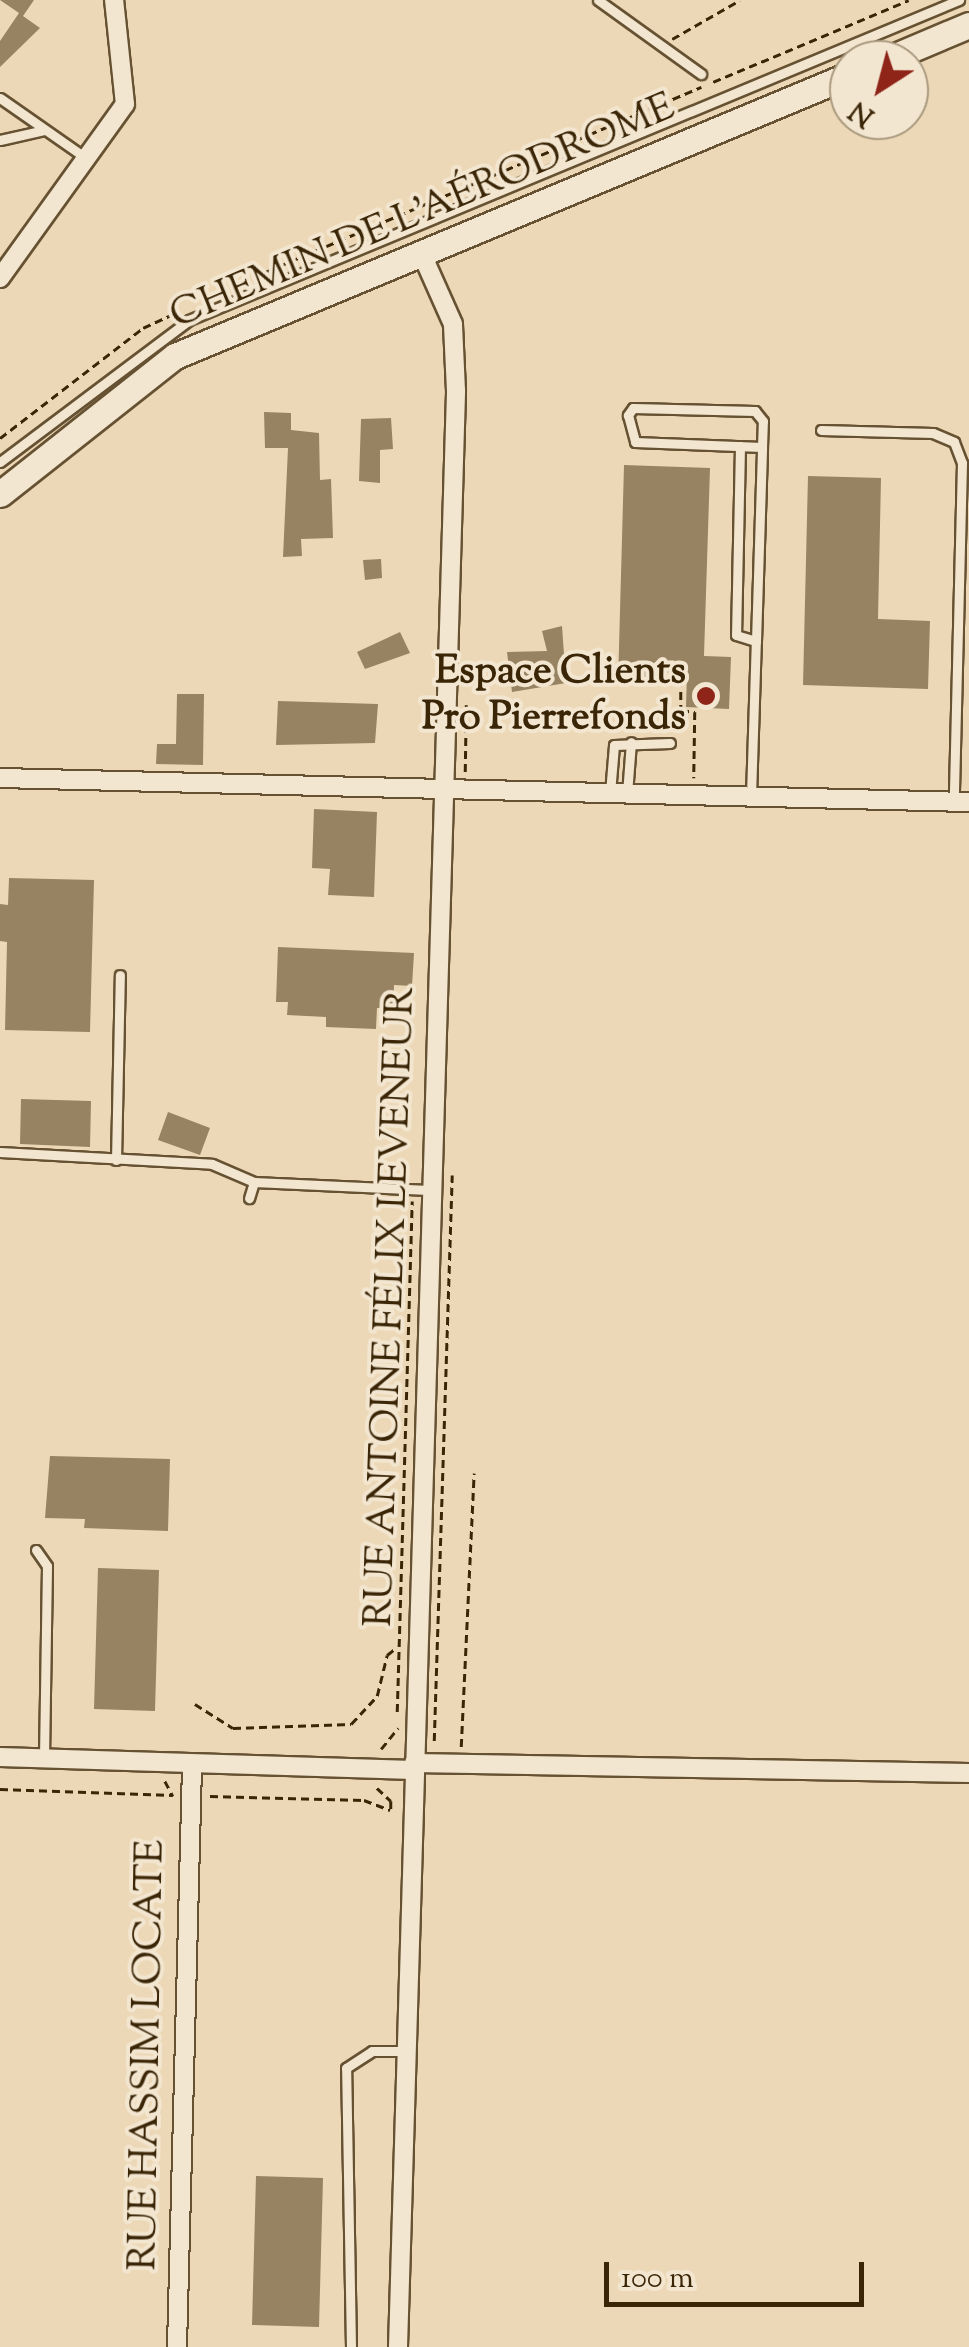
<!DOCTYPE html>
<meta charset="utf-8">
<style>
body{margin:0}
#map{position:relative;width:969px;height:2347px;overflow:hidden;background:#ecd8b6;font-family:"Sorts Mill Goudy",serif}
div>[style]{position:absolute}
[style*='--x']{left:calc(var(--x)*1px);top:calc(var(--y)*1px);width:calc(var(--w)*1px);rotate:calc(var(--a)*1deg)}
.building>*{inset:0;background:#978262}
.path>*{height:2.5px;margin-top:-1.25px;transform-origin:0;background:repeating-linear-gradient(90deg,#3a2506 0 8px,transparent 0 13px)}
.roads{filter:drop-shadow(2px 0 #665232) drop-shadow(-2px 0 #665232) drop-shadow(0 2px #665232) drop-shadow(0 -2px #665232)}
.lane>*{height:9px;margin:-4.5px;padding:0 4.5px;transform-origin:4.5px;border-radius:4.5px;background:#f3e6d0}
.street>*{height:18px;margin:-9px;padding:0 9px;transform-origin:9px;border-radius:9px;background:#f3e6d0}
.secondary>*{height:25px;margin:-12.5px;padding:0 12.5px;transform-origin:12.5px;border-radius:12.5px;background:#f3e6d0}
.dots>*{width:28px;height:28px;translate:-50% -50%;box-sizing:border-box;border:5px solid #f3e6d0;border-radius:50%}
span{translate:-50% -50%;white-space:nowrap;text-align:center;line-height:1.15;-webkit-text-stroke:8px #f3e6d0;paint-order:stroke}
.street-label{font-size:40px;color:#3a2506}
.poi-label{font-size:40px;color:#3a2506;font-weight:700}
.right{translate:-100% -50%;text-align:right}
.north{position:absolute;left:829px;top:40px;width:100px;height:100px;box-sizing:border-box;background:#f3e6d0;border:2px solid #a9997f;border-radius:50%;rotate:216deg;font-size:28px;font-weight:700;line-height:40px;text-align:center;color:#3a2506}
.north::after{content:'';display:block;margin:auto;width:35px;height:45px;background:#8f2418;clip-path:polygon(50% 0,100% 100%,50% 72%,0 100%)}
.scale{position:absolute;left:604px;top:2262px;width:260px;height:45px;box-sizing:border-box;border:5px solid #3a2506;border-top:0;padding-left:12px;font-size:30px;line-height:35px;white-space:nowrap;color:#3a2506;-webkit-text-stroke:8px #f3e6d0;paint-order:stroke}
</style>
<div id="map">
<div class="building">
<i style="clip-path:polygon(0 0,34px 0,23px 16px,40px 28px,0 67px,0 41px,19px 13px)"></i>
<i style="clip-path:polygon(264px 412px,291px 413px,291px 430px,319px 433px,320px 480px,331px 479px,333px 538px,301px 539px,302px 556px,283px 557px,288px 448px,265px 448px)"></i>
<i style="clip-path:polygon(391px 418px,393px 449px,380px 450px,380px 483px,359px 481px,361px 419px)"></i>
<i style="clip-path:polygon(624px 465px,710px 468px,704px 656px,731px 657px,729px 709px,686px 707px,687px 673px,656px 672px,655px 685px,618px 684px)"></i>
<i style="clip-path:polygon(808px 476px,881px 478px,878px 619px,930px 621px,928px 689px,803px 685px)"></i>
<i style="clip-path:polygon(381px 559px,382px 578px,365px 580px,363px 560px)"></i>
<i style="clip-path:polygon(562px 626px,566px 683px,512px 692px,507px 652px,547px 651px,542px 631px)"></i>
<i style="clip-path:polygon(400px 632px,410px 653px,365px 669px,357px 652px)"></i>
<i style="clip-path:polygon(177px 694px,204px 694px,203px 765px,156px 764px,157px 744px,176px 744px)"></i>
<i style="clip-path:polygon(278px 701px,378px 704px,375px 743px,276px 745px)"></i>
<i style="clip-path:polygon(314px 809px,377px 812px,374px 897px,328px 895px,330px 869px,312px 868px)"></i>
<i style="clip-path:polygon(9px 878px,94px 880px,90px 1032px,5px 1030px,7px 942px,0 941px,0 904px,8px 905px)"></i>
<i style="clip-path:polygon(278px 947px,414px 953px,412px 986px,394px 985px,393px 1008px,377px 1008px,376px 1029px,326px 1027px,326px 1017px,287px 1015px,288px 1002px,276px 1002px)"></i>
<i style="clip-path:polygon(21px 1099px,91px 1101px,90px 1147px,20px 1144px)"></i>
<i style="clip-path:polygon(168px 1112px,210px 1128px,200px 1155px,158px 1140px)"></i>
<i style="clip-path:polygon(50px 1456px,170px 1459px,168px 1531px,84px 1528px,85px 1519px,45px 1518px)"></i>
<i style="clip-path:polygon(98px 1568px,159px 1570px,155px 1711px,94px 1709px)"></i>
<i style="clip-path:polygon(256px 2176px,323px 2178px,319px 2327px,252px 2325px)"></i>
</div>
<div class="path">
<i style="--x:672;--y:39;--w:78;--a:-29.8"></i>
<i style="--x:713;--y:82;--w:212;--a:-22.7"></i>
<i style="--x:230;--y:287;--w:512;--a:-23.01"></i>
<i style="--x:0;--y:438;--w:180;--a:-37.6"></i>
<i style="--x:143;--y:328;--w:33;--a:-25"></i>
<i style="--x:681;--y:679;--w:31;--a:90"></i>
<i style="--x:681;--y:710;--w:14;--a:8"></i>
<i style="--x:695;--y:712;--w:66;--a:90.9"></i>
<i style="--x:465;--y:772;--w:67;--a:-89.1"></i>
<i style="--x:195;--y:1704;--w:45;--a:32.3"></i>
<i style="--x:233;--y:1728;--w:118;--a:-1.9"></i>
<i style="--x:351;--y:1724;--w:38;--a:-47"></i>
<i style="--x:377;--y:1696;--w:42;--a:-76.3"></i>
<i style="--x:387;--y:1655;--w:11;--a:-38"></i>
<i style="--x:397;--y:1712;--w:511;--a:-88.32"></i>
<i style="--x:434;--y:1741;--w:566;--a:-88.18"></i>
<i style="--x:461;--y:1747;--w:274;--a:-87.3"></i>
<i style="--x:381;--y:1749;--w:27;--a:-51"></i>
<i style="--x:165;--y:1781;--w:17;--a:62"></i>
<i style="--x:377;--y:1788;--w:19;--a:43"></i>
<i style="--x:391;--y:1801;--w:9;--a:90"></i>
<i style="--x:0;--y:1789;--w:173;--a:2"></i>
<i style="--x:210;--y:1796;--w:154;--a:1.5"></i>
<i style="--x:364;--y:1800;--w:28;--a:21"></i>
</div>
<div class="roads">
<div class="lane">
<i style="--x:598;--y:0;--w:127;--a:35.7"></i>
<i style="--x:0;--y:98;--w:105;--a:34.9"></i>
<i style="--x:0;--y:140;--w:45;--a:-12.8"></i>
<i style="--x:821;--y:430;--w:112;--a:1.5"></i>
<i style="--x:933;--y:433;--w:23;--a:23"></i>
<i style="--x:954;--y:442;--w:22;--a:69"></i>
<i style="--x:962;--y:463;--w:338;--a:91.4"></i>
<i style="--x:740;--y:446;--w:189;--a:91.2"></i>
<i style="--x:736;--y:635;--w:21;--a:17"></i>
<i style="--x:0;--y:462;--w:236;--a:-36.9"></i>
<i style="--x:189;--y:320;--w:834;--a:-22.57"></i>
<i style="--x:610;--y:793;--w:48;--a:-85.2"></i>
<i style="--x:614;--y:745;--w:56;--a:-2"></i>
<i style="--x:627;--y:794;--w:52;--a:-85.6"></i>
<i style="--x:751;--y:796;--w:155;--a:-88.2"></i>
<i style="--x:756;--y:641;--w:194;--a:-88.2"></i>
<i style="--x:762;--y:447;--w:26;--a:-88"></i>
<i style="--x:763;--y:421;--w:13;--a:-129"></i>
<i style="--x:755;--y:411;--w:122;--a:-178.6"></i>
<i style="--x:633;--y:408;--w:9;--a:126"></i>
<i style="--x:628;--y:415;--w:28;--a:75"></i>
<i style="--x:635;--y:442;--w:127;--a:2.3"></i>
<i style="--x:0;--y:1152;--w:212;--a:3.2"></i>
<i style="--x:212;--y:1164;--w:46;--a:23.2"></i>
<i style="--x:254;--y:1182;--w:17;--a:107"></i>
<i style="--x:116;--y:1160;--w:185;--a:-88.8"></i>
<i style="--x:254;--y:1182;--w:175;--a:2.6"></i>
<i style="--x:36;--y:1550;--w:19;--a:55"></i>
<i style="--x:47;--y:1566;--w:192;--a:90.9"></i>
<i style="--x:351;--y:2347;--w:279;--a:-91"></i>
<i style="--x:346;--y:2068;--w:31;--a:-33"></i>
<i style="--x:372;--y:2051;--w:34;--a:0"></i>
</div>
<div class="street">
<i style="--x:0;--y:278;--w:214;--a:-54.3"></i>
<i style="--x:125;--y:104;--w:105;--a:-96"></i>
<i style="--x:0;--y:778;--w:969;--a:1.42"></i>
<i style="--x:0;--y:1757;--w:413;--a:1.8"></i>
<i style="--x:414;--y:1763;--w:555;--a:1.03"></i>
<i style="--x:177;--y:2347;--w:582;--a:-88.52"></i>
<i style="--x:398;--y:2347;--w:1957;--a:-88.3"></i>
<i style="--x:456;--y:391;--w:67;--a:-92.6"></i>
<i style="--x:453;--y:324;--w:79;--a:-114"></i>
</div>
<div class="secondary">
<i style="--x:886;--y:60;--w:90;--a:-22.9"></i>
<i style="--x:0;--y:494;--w:223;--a:-38.3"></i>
<i style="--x:175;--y:356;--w:730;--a:-22.63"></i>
</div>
</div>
<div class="dots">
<i style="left:706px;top:696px;background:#8f2418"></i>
</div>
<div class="street-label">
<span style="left:423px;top:213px;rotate:-23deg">CHEMIN DE L'AÉRODROME</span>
<span style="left:392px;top:1307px;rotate:-88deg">RUE ANTOINE FÉLIX LEVENEUR</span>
<span style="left:149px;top:2055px;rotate:-89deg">RUE HASSIM LOCATE</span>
</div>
<div class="poi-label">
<span class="right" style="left:686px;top:696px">Espace Clients<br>Pro Pierrefonds</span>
</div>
<div class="north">N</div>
<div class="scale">100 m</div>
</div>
